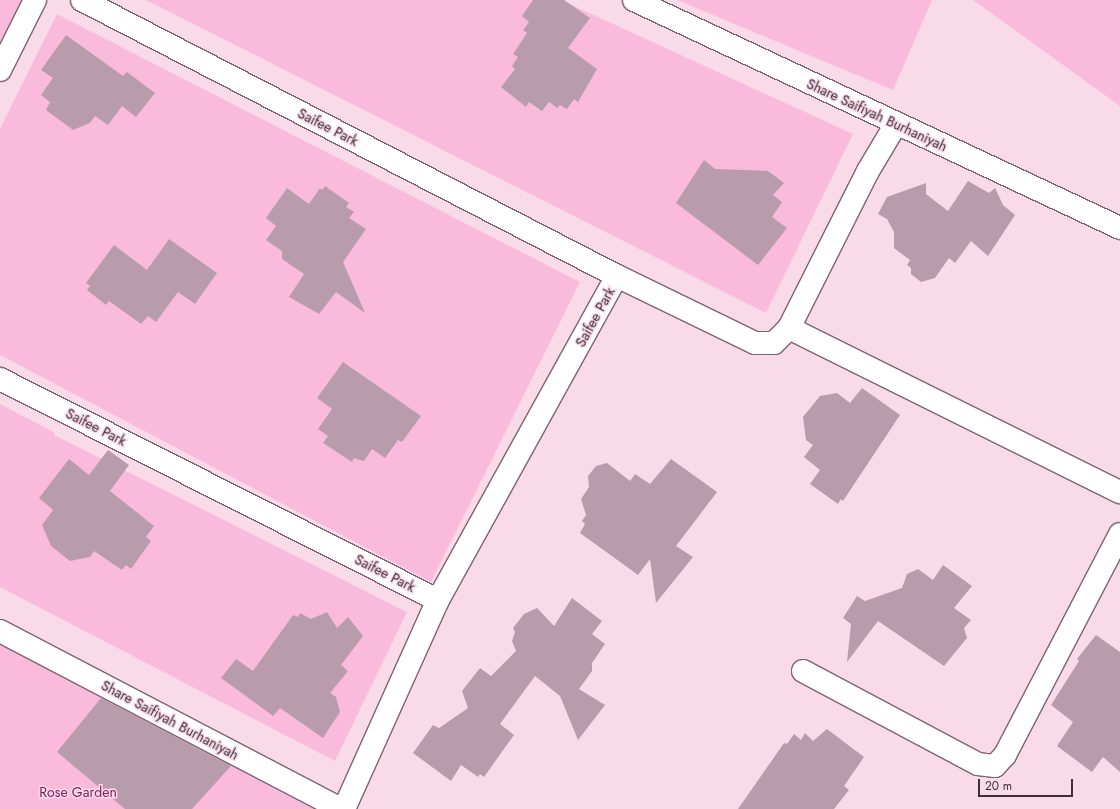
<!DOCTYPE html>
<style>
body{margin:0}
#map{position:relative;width:1120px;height:809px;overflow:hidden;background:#f9dae9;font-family:Jost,sans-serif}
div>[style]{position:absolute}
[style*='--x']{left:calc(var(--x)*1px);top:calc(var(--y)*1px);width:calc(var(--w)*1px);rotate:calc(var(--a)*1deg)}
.green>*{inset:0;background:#fabadc}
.building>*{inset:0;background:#b99cab}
.roads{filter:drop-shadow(1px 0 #7e6372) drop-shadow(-1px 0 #7e6372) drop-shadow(0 1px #7e6372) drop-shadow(0 -1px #7e6372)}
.minor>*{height:22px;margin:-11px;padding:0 11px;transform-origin:11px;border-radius:11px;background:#fff}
span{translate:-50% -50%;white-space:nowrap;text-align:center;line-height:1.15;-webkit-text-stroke:3px #f9dae9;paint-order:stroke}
.street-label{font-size:14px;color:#3c3036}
.park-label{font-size:14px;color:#831e5f}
.scale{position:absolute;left:978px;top:779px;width:95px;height:18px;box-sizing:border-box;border:2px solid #3c3036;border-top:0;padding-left:5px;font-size:12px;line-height:14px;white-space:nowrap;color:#3c3036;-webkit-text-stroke:3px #f9dae9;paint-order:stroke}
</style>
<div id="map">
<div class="green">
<i style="clip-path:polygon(0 0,26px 0,0 51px)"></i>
<i style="clip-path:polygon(146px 0,561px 0,853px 134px,766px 313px)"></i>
<i style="clip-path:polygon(677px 0,932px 0,893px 90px)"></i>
<i style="clip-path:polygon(973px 0,1120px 0,1120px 106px)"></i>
<i style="clip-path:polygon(57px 14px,580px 282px,431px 582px,0 355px,0 129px)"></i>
<i style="clip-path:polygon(0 404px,55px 433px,54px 435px,407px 612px,335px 761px,0 587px)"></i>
<i style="clip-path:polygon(0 642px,313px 809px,0 809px)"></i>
</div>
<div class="building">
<i style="clip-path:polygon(533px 0,564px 0,590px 18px,568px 48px,597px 69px,578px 102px,574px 99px,567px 109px,560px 105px,557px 108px,549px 102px,542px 111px,529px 102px,526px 107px,501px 87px,515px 69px,512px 66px,518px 57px,513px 54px,527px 33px,523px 30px,529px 22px,522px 16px)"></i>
<i style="clip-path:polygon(66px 35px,123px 76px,127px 72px,155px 93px,136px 117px,122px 106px,108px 125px,95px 116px,90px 123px,73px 130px,46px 110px,50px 102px,41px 95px,53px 78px,41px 70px)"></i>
<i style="clip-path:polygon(704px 160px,715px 169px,768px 171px,784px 183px,773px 195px,782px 202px,772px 217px,787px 228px,758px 265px,676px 203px)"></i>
<i style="clip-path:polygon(968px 181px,989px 193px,995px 188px,1003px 205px,1015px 215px,988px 256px,971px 241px,955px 263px,949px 258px,935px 278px,921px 282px,911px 274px,911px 268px,907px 265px,910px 260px,894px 248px,894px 232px,887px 219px,878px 214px,887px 197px,926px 183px,926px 194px,948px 211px)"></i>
<i style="clip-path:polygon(325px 186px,349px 203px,346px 207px,354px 212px,349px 218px,366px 229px,343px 262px,365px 313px,336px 292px,319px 314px,289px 297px,304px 274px,282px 259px,282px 251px,266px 240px,276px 226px,266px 218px,287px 188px,309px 204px,320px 188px,322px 190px)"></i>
<i style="clip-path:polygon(169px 239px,217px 273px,195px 304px,178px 292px,156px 322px,148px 316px,141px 324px,109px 301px,106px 305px,87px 290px,90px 286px,86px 283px,114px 245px,147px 270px)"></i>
<i style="clip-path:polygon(343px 362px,421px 416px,402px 442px,398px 440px,385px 458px,372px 449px,364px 461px,354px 458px,352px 462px,323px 443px,328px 436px,318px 429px,332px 409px,317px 398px)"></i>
<i style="clip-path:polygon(862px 388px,900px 415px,843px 501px,841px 499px,838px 504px,810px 484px,820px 470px,804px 457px,813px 445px,806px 440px,803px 417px,820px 396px,837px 393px,850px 403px)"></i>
<i style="clip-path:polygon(108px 450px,129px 465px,110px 491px,154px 526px,146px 537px,151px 541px,131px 569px,126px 565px,122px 570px,94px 551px,90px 557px,70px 561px,51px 546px,42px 525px,53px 510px,39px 498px,69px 459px,89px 475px)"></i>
<i style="clip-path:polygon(671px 459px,717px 492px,676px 546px,693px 557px,656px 603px,650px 559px,638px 575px,580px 533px,585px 524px,582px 521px,586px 515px,581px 499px,589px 487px,588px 476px,596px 466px,607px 463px,630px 481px,635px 474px,650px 484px)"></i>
<i style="clip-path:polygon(943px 565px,972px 586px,954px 608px,971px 620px,964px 628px,967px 638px,944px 666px,878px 621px,847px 662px,851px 624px,843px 618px,857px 596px,865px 601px,902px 588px,907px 574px,918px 569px,933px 580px)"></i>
<i style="clip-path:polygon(572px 598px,602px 621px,592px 634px,605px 644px,592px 663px,592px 671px,579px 689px,605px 705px,578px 740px,560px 696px,535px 676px,500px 724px,514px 735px,484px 777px,480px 774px,478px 777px,461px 765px,451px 781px,413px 753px,433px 725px,439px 728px,468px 708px,462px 691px,480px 668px,491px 676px,516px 651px,512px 641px,515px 632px,513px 628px,524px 614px,537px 608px,554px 626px)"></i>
<i style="clip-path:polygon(327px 612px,337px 628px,348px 617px,363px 636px,341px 665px,348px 671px,330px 693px,336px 697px,340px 712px,323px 738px,280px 708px,273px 716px,221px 678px,236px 659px,253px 671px,293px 615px,298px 617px,300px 613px,311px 619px)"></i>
<i style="clip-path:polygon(1096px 635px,1120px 652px,1120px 772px,1103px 757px,1092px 772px,1057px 746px,1073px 722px,1051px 705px,1079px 661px,1077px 659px)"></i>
<i style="clip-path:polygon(101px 698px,231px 766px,192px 809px,125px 809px,57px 752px)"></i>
<i style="clip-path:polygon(827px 729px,864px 757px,844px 786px,849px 790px,834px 809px,738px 809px,784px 743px,787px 744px,794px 734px,801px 740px,805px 733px,813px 741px)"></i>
</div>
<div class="roads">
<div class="minor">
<i style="--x:82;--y:0;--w:602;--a:27.29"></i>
<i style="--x:634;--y:0;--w:537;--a:25.13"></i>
<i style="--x:0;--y:70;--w:78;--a:-63.4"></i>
<i style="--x:789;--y:328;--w:369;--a:26.4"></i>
<i style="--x:0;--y:379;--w:491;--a:26.8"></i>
<i style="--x:438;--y:600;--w:370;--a:-61.1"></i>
<i style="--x:617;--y:276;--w:153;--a:25.9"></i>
<i style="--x:755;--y:343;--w:19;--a:0"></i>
<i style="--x:774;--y:343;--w:21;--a:-45"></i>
<i style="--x:789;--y:328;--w:176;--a:-63.3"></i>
<i style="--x:868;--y:171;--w:55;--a:-59.2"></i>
<i style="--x:0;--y:631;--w:385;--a:27.6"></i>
<i style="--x:803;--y:671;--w:198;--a:28"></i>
<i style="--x:978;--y:764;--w:17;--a:7"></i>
<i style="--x:995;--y:766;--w:15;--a:-48"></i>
<i style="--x:1005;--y:755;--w:249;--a:-62.5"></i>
<i style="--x:344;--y:809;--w:229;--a:-65.8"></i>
</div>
</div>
<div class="street-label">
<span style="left:877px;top:115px;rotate:25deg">Share Saifiyah Burhaniyah</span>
<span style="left:328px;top:127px;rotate:27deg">Saifee Park</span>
<span style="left:595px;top:317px;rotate:-61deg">Saifee Park</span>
<span style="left:96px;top:427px;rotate:27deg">Saifee Park</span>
<span style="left:385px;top:573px;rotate:27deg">Saifee Park</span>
<span style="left:170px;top:720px;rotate:28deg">Share Saifiyah Burhaniyah</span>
</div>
<div class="park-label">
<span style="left:78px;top:792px">Rose Garden</span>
</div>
<div class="scale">20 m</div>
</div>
